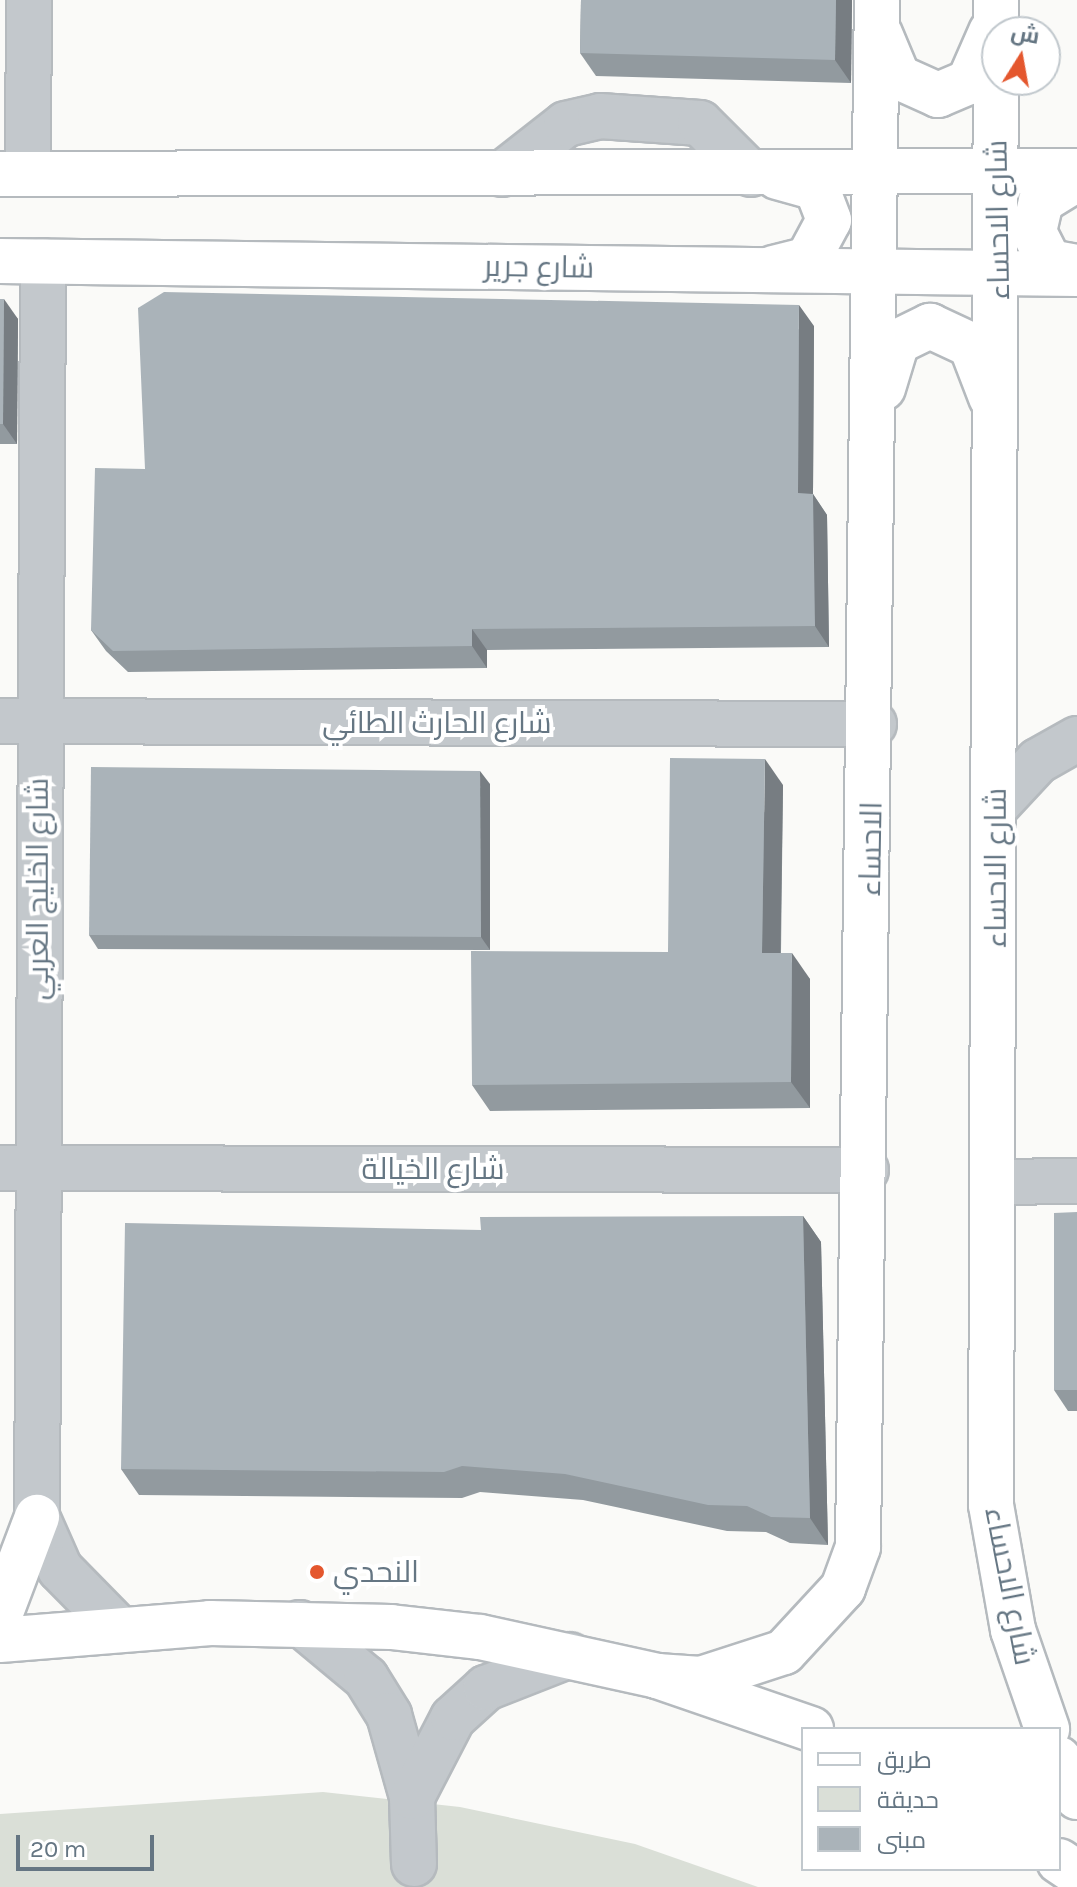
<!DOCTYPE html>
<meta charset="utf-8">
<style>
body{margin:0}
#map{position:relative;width:1077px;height:1887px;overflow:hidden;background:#fafaf8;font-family:Karla,Cairo,sans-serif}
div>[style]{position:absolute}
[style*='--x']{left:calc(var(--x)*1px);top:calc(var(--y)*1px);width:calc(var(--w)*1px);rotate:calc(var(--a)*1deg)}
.green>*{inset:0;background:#dadfd7}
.roads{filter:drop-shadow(2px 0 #b5babe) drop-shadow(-2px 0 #b5babe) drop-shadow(0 2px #b5babe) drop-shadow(0 -2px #b5babe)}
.minor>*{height:44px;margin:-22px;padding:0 22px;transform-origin:22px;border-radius:22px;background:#c3c8cc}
.major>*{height:44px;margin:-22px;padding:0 22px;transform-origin:22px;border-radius:22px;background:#fff}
.wall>*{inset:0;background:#929a9f}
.shaded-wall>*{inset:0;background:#777d82}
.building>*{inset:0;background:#aab3b9}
.dots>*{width:22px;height:22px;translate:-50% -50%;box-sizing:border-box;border:4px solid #fff;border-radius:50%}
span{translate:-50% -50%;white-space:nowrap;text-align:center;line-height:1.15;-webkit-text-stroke:8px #fff;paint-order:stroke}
.street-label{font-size:30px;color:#657683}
.poi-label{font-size:30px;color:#657683}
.left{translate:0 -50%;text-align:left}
.legend{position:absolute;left:801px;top:1727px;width:260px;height:144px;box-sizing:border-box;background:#fff;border:2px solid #c1c8cd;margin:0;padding:10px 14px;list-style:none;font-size:24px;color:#657683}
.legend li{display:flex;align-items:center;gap:16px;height:40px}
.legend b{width:40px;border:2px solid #c1c8cd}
.north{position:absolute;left:981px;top:16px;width:80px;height:80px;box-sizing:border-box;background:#fff;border:2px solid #c1c8cd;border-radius:50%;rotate:11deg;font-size:22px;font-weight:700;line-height:32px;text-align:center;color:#657683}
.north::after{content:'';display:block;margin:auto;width:28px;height:36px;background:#e4572e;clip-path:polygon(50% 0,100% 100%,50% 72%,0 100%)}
.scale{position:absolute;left:16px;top:1835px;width:138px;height:36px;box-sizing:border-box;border:4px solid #657683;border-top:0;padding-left:10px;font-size:24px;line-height:28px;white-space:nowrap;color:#657683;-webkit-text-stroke:6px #fff;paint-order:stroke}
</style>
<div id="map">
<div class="green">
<i style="clip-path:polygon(323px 1792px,460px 1807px,635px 1844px,758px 1887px,0 1887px,0 1814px)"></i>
</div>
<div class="roads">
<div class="minor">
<i style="--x:28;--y:174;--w:174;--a:-89.7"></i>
<i style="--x:502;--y:174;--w:81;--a:-38"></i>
<i style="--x:566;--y:124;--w:35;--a:-13"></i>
<i style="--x:600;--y:116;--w:100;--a:4"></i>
<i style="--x:700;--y:123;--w:72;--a:45"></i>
<i style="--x:43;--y:261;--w:1256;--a:90.27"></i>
<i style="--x:37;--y:1517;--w:57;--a:66.1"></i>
<i style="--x:60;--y:1569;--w:84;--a:45.5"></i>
<i style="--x:0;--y:721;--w:874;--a:0.2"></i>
<i style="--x:997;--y:805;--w:60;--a:-47"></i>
<i style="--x:1038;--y:761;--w:45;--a:-29.4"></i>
<i style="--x:0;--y:1168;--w:866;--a:0.13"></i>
<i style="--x:994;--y:1182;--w:83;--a:-0.7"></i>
<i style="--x:300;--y:1623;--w:86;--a:39.8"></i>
<i style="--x:366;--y:1678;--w:44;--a:58.1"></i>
<i style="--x:389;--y:1715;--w:85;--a:74.3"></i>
<i style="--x:412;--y:1797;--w:67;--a:88.3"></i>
<i style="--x:412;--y:1797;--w:89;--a:-62.6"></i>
<i style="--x:453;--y:1718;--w:45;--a:-42.3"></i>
<i style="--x:486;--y:1688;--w:90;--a:-21.4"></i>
</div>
<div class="major">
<i style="--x:996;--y:0;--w:1505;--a:90.19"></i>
<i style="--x:991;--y:1505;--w:127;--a:80"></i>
<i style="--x:1013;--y:1630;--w:105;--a:71"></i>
<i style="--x:880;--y:34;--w:47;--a:67.3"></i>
<i style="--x:898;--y:77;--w:44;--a:24.2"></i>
<i style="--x:938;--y:95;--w:34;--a:-23"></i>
<i style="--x:969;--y:82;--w:55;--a:-66.3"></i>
<i style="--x:0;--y:174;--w:1077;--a:-0.16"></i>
<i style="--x:1077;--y:179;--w:42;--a:148.6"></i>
<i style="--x:1041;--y:201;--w:32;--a:103"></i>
<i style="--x:1034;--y:232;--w:34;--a:63"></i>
<i style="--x:1049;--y:262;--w:28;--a:10"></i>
<i style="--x:0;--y:261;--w:1077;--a:0.69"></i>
<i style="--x:773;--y:268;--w:36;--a:-14"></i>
<i style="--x:808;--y:259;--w:44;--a:-61.7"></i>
<i style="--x:829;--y:220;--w:34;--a:-111"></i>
<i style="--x:817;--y:188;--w:41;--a:-164.6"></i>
<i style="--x:883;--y:388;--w:48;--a:-73.1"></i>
<i style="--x:897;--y:342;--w:37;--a:-26"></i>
<i style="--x:930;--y:326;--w:45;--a:24.9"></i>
<i style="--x:971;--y:345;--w:56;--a:69"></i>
<i style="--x:0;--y:1615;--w:105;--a:-69.3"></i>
<i style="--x:0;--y:1640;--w:211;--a:-4.6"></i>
<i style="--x:210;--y:1623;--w:181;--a:1.3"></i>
<i style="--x:391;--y:1627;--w:90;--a:6.4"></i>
<i style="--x:480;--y:1637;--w:181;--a:12.4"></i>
<i style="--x:657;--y:1676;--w:163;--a:19"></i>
<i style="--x:657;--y:1676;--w:44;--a:3.9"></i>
<i style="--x:701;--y:1679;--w:87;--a:-18"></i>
<i style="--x:784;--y:1652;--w:87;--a:-47.3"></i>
<i style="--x:843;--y:1588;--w:44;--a:-69.9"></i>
<i style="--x:858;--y:1547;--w:1547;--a:-89.3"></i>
<i style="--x:1059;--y:1759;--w:42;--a:64.7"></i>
<i style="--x:1059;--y:1861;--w:22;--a:34"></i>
</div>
</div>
<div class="wall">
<i style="clip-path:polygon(581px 0,852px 0,851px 83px,596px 76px,580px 53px)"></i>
<i style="clip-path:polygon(0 299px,18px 319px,17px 444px,0 444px)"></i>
<i style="clip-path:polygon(814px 326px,813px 494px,827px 515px,829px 647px,487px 650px,487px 668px,128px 672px,106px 651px,91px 630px,145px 469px)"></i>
<i style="clip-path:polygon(490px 784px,490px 950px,98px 949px,89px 935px)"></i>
<i style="clip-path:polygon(783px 785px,781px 953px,810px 979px,810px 1108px,490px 1111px,472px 1085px,668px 952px)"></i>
<i style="clip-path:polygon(1077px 1212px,1077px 1411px,1068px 1411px,1054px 1390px)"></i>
<i style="clip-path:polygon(803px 1216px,821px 1242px,828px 1545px,790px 1543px,766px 1532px,727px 1531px,583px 1500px,480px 1492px,462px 1498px,139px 1495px,121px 1469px,481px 1230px)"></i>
</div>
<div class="shaded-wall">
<i style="clip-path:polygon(836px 0,852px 0,851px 83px,835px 60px)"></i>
<i style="clip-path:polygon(4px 299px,18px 319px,17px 444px,3px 424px)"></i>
<i style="clip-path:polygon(799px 305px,814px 326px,813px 494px,827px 515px,829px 647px,815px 626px,798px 493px)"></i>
<i style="clip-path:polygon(472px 629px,487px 650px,487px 668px,472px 646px)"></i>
<i style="clip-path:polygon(765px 759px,783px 785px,780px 979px,762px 953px)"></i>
<i style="clip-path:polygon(480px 771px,490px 784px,490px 950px,481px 937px)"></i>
<i style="clip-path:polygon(792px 953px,810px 979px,810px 1108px,791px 1082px)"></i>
<i style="clip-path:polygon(803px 1216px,821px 1242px,828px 1545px,810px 1518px)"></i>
</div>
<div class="building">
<i style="clip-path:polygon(581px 0,836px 0,835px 60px,580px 53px)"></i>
<i style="clip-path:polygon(164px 292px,799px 305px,798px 493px,813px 494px,815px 626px,472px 629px,472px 646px,113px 651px,91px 630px,95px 468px,145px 469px,138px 308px)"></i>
<i style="clip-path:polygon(0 299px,4px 299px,3px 424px,0 424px)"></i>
<i style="clip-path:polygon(670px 758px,765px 759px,762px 953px,792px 953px,791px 1082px,472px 1085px,471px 951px,668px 952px)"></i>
<i style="clip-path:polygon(91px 767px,480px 771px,481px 937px,89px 935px)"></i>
<i style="clip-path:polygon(1077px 1212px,1077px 1390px,1054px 1390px,1054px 1213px)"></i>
<i style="clip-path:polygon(803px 1216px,810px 1518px,771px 1517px,747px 1506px,708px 1505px,565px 1474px,462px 1466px,444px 1472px,121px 1469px,125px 1223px,481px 1230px,480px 1217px)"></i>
</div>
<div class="dots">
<i style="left:317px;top:1572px;background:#e4572e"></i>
</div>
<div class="street-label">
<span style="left:998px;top:220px;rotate:-91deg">شارع الاحساء</span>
<span style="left:539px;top:267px;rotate:1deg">شارع جرير</span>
<span style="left:437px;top:723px">شارع الحارث الطائي</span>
<span style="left:871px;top:849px;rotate:-89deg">الاحساء</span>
<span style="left:996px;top:868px;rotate:-90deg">شارع الاحساء</span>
<span style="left:38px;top:889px;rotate:-90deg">شارع الخليج العربي</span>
<span style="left:433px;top:1169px">شارع الخيالة</span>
<span style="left:1010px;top:1586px;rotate:79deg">شارع الاحساء</span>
</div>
<div class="poi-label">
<span class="left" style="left:333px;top:1572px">النحدي</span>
</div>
<ul class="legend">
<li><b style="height:10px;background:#fff"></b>طريق</li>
<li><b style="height:22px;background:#dadfd7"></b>حديقة</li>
<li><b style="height:22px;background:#aab3b9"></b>مبنى</li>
</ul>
<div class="north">ش</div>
<div class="scale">20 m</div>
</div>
